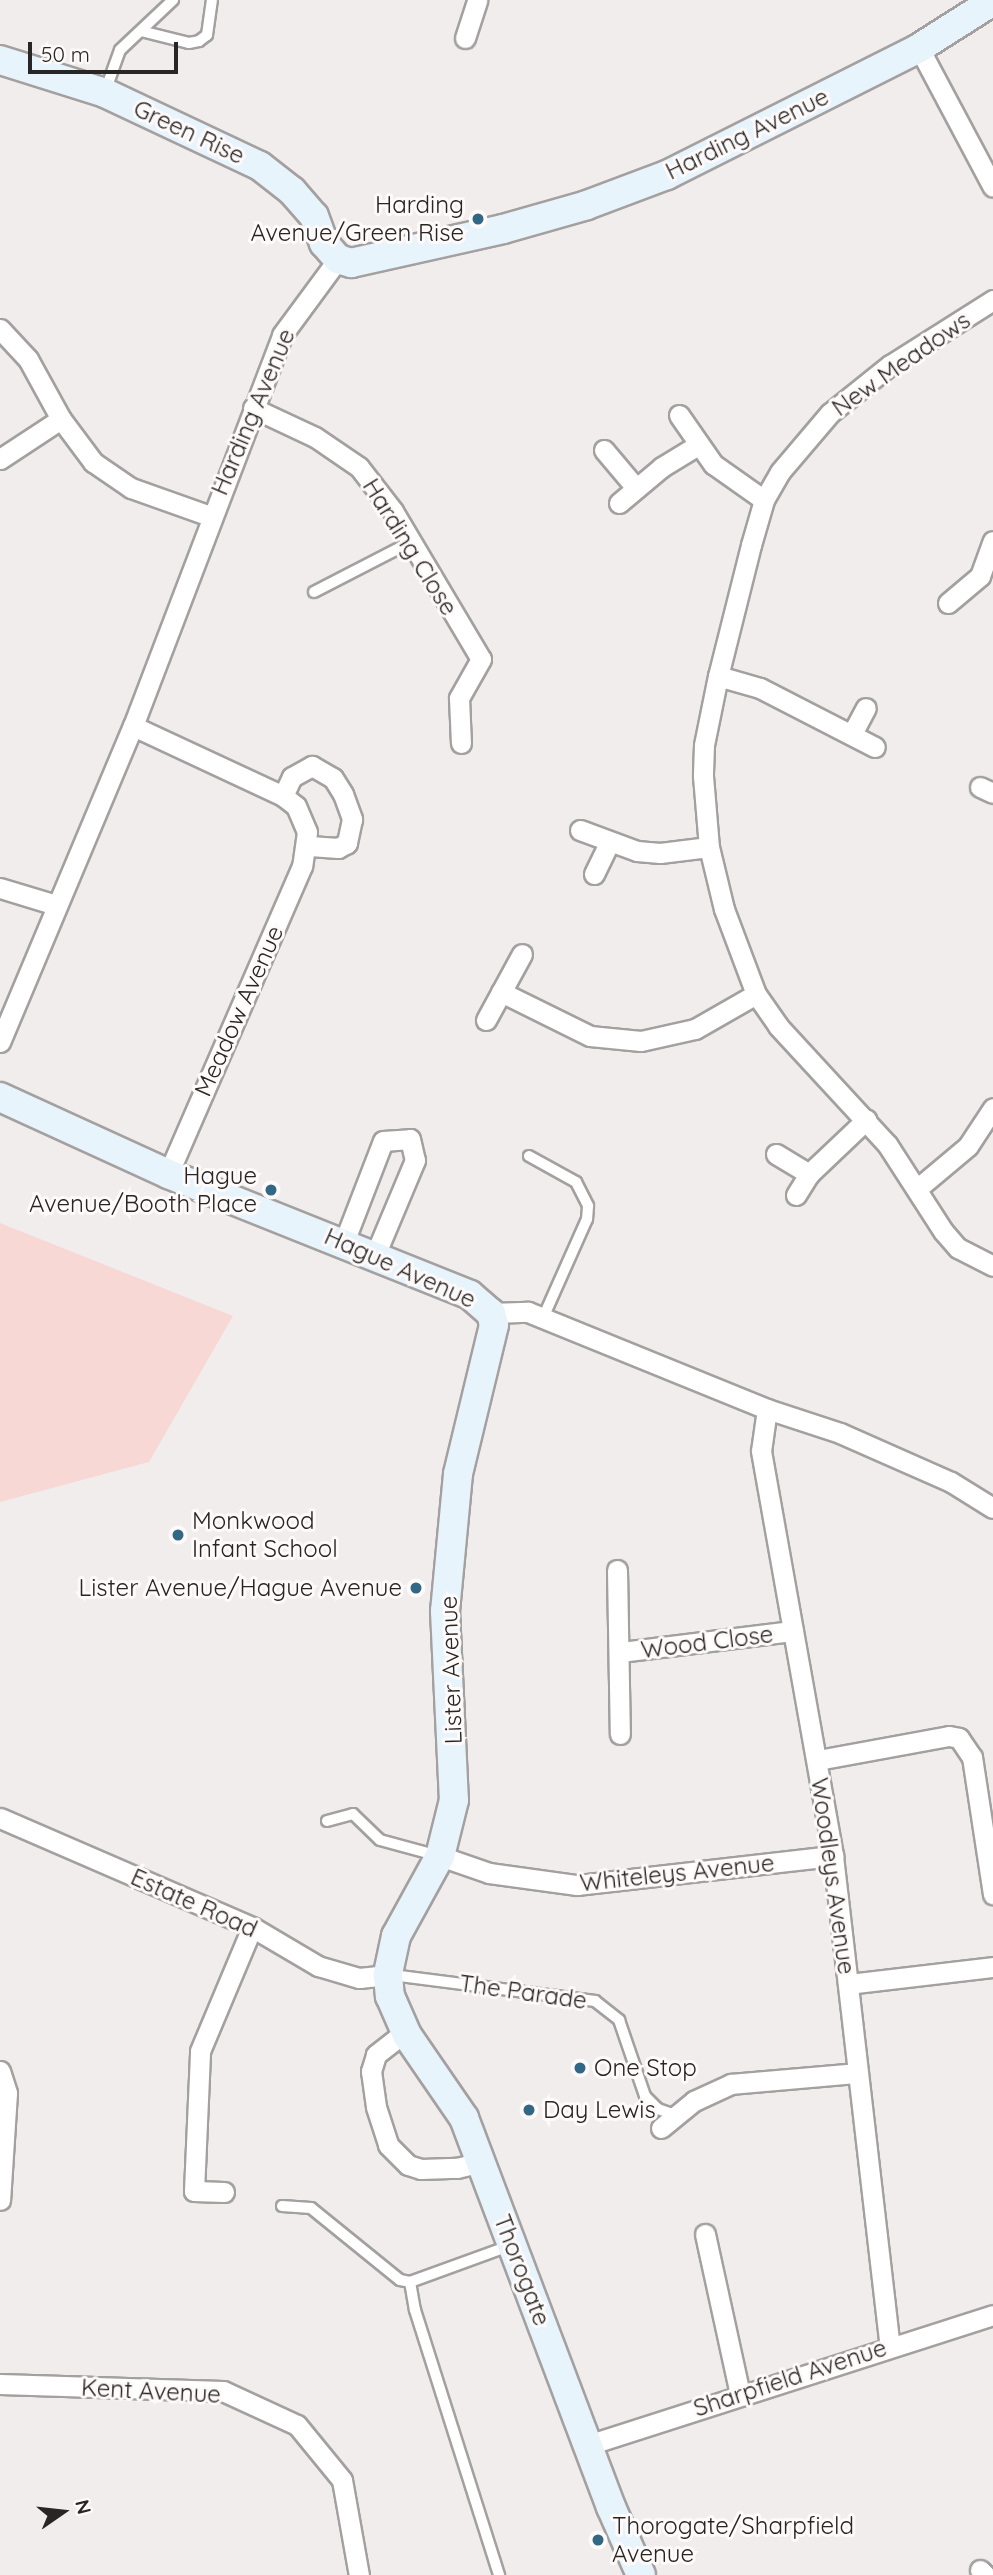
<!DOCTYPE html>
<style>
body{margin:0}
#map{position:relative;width:993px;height:2575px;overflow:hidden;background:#f1eded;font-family:Quicksand,sans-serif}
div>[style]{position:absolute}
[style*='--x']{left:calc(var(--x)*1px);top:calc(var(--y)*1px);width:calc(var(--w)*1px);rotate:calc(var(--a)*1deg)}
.green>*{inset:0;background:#f8d8d4}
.roads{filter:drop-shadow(2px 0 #a3a09f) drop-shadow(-2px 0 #a3a09f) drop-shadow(0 2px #a3a09f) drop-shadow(0 -2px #a3a09f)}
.lane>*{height:10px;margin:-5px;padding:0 5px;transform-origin:5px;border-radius:5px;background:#fff}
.street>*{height:19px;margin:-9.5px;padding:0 9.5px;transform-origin:9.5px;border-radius:9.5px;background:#fff}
.secondary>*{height:28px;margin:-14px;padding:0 14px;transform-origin:14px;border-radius:14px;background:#e8f4fc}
.dots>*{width:19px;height:19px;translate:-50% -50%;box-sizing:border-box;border:4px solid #fffafa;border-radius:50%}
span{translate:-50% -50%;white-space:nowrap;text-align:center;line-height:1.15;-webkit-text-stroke:6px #fffafa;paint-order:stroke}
.street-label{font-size:24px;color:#272525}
.poi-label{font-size:24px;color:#272525}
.right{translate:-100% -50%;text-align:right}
.left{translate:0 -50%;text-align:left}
.north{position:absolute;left:28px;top:2477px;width:70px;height:70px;-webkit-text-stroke:5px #fffafa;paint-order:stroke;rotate:76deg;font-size:19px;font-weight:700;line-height:28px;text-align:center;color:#272525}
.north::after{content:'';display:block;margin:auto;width:24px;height:32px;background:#272525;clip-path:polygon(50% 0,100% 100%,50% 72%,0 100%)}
.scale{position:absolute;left:28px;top:42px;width:150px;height:32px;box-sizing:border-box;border:4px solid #272525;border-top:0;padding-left:9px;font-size:21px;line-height:24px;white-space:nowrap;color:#272525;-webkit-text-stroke:5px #fffafa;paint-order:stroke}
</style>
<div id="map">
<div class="green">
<i style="clip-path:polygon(0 1223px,233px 1316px,149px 1462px,0 1502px)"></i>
</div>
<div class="roads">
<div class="lane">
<i style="--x:141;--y:31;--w:49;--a:14"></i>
<i style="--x:189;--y:43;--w:10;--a:-11"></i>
<i style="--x:199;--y:41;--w:10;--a:-37"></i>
<i style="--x:207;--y:35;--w:35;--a:-82"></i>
<i style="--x:106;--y:89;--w:41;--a:-70.3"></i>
<i style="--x:120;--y:50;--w:73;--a:-43.3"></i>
<i style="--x:314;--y:592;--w:109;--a:-27.3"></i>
<i style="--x:529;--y:1156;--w:54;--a:29"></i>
<i style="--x:576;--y:1182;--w:27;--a:63"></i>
<i style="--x:588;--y:1206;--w:13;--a:94"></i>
<i style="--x:587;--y:1219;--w:108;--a:114"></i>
<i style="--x:327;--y:1821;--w:27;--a:-15"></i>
<i style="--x:353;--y:1814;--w:37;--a:44"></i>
<i style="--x:380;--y:1840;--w:61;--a:15.2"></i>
<i style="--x:392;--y:1975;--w:205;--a:7.3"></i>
<i style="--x:595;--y:2001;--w:31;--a:38"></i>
<i style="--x:619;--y:2020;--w:80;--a:71.1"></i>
<i style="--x:645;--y:2096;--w:18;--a:45"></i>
<i style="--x:658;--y:2109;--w:18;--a:19"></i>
<i style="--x:282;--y:2206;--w:29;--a:4"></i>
<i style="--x:311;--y:2208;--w:114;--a:39"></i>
<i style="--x:400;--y:2280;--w:10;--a:11"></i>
<i style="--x:410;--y:2282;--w:105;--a:-20"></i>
<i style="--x:410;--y:2282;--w:28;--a:80"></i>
<i style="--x:415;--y:2310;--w:278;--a:72.4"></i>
</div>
<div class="street">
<i style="--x:465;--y:38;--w:40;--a:-72"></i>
<i style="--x:919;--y:48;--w:157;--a:62"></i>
<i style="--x:993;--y:300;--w:122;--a:147.7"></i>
<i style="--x:890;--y:365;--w:77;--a:141.3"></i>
<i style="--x:830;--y:413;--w:77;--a:130.3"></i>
<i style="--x:780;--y:472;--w:32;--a:120"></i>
<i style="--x:764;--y:500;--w:47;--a:106.1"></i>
<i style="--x:751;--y:545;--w:135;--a:104.1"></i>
<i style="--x:718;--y:676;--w:70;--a:101.5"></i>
<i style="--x:704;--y:745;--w:31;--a:92"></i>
<i style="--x:703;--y:776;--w:71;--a:85.2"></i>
<i style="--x:709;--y:847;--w:64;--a:76.4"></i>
<i style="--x:724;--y:909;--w:91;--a:69.4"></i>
<i style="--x:756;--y:994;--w:39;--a:55"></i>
<i style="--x:778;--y:1026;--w:161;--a:47.3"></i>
<i style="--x:887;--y:1144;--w:103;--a:57.2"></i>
<i style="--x:943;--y:1231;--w:23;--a:49"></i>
<i style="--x:958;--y:1248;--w:39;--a:27"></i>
<i style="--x:0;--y:329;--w:41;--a:47"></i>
<i style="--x:28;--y:359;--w:68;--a:61.2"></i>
<i style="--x:61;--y:419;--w:54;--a:53.3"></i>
<i style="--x:93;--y:462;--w:46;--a:34.4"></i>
<i style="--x:131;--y:488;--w:84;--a:19.5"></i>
<i style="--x:253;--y:408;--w:68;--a:25.1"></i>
<i style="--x:315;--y:437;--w:53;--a:34.3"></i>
<i style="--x:359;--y:467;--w:56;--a:52.3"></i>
<i style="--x:393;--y:511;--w:172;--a:59.3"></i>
<i style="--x:481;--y:659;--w:45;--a:119.4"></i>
<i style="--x:459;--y:698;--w:45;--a:87.5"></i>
<i style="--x:679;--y:415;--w:60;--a:55.2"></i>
<i style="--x:713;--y:464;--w:62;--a:35.2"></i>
<i style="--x:604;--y:450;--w:50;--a:49.9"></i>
<i style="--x:0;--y:459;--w:73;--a:-33.3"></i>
<i style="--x:619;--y:503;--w:56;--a:-39.9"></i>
<i style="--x:662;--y:467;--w:42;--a:-31.4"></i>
<i style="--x:948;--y:603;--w:42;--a:-40.2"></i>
<i style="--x:980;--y:576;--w:37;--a:-70"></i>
<i style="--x:718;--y:676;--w:44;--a:15.9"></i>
<i style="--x:760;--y:688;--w:129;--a:27.2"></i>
<i style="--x:133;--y:726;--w:166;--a:25"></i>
<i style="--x:283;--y:796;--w:16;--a:38"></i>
<i style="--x:296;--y:806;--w:28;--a:67"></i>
<i style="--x:307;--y:832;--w:34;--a:98"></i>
<i style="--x:302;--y:866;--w:336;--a:113.5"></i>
<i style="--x:853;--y:732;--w:27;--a:-62"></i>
<i style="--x:980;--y:787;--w:14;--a:25"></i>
<i style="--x:283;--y:796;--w:21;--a:-65"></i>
<i style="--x:292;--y:777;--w:23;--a:-29"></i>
<i style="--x:312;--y:766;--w:24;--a:30"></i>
<i style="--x:333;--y:778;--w:19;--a:58"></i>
<i style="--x:343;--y:794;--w:27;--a:70"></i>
<i style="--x:352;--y:819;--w:25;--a:102"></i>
<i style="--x:347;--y:843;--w:10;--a:151"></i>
<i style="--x:338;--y:848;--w:32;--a:-176"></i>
<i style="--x:580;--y:830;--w:61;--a:20.2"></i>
<i style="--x:637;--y:851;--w:23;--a:5"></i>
<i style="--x:660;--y:853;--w:49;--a:-7"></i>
<i style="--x:594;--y:874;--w:34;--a:-64"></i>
<i style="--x:0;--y:888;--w:59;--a:16.9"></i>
<i style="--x:501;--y:992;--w:99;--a:26.3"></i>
<i style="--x:590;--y:1036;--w:51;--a:5.6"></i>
<i style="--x:641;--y:1041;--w:55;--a:-12.5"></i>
<i style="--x:695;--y:1029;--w:70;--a:-29.8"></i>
<i style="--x:486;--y:1020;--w:75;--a:-61.4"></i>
<i style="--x:0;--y:1042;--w:343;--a:-67.2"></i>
<i style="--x:133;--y:726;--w:418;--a:-69.1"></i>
<i style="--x:282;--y:335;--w:94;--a:-53.6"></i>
<i style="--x:776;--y:1154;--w:39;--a:31"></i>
<i style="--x:918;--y:1188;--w:65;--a:-40"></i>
<i style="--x:968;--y:1146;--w:45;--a:-56.7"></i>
<i style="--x:796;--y:1195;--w:25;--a:-58"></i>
<i style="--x:809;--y:1174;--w:79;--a:-43.5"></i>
<i style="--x:344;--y:1242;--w:108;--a:-68.9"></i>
<i style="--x:383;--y:1141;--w:27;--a:-4"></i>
<i style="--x:410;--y:1139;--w:22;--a:77"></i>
<i style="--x:415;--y:1160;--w:103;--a:112.8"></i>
<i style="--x:491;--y:1313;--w:37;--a:-2"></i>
<i style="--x:528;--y:1312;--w:258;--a:22.1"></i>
<i style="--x:767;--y:1409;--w:77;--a:18.2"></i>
<i style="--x:840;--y:1433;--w:121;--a:23.8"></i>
<i style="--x:951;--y:1482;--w:49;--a:31.8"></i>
<i style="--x:767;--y:1409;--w:42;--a:98.1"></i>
<i style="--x:761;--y:1451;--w:411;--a:79.9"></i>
<i style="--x:833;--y:1856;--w:493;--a:83.4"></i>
<i style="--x:617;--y:1570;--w:164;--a:89"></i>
<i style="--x:621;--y:1652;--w:173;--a:-7"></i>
<i style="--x:818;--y:1760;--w:133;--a:-10.4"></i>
<i style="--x:949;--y:1736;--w:10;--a:11"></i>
<i style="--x:959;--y:1738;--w:23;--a:56"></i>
<i style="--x:972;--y:1757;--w:139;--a:81.3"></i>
<i style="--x:0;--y:1818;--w:275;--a:23.4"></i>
<i style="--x:252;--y:1927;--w:77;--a:30.6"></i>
<i style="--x:318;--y:1966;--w:43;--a:16.3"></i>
<i style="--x:359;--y:1978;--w:29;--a:-6"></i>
<i style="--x:440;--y:1856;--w:52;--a:19.1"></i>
<i style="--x:489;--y:1873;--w:89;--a:7.8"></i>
<i style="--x:577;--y:1885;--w:258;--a:-6.5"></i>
<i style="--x:848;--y:1984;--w:146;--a:-6.7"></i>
<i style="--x:405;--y:2032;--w:37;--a:142"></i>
<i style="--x:376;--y:2055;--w:17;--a:107"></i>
<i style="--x:371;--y:2071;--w:36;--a:82"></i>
<i style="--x:376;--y:2107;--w:40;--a:72"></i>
<i style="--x:388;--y:2145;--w:28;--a:45"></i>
<i style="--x:408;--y:2165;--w:14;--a:17"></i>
<i style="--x:421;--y:2169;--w:36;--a:-2"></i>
<i style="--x:457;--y:2168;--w:25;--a:-14"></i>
<i style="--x:0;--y:2071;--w:23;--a:72"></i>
<i style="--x:7;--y:2093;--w:107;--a:93.7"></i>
<i style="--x:661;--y:2128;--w:43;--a:-39.3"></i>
<i style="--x:694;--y:2101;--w:41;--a:-24.7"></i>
<i style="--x:731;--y:2084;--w:127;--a:-5"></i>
<i style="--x:224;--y:2192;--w:30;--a:-178"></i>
<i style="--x:194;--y:2191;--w:140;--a:-87.5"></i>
<i style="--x:200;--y:2051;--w:134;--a:-67.2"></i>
<i style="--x:705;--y:2234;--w:164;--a:77.7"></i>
<i style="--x:0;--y:2384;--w:223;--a:1.8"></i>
<i style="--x:223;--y:2391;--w:81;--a:24.7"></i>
<i style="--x:297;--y:2425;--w:71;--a:50.7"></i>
<i style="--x:342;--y:2480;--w:97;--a:79.9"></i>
<i style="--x:588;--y:2445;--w:425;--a:-17.8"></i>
<i style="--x:980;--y:2570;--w:7;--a:45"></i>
</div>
<div class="secondary">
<i style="--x:0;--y:60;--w:110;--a:17.4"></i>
<i style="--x:105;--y:93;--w:171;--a:25.2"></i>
<i style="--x:260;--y:166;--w:41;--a:38"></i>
<i style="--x:292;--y:191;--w:33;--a:49"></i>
<i style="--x:314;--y:216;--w:29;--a:70"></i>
<i style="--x:324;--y:243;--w:21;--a:49"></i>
<i style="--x:338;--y:259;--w:14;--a:17"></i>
<i style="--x:351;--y:263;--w:156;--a:-12.6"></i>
<i style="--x:503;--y:229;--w:87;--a:-15.9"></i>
<i style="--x:587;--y:205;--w:85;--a:-20.6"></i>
<i style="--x:667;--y:175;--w:282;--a:-26.7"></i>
<i style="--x:919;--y:48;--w:88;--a:-32.4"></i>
<i style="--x:0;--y:1097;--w:185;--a:24.6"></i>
<i style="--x:168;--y:1174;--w:325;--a:21.8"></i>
<i style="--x:470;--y:1295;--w:28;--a:41"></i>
<i style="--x:491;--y:1313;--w:12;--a:76"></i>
<i style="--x:494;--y:1325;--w:153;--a:103.6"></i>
<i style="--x:458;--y:1474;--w:138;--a:95.4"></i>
<i style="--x:445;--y:1611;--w:189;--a:87.3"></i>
<i style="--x:454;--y:1800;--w:58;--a:104"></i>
<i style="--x:440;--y:1856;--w:91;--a:118.8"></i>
<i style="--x:396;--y:1936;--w:40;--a:102"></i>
<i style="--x:388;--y:1975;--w:21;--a:85"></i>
<i style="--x:390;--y:1996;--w:43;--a:66.4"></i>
<i style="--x:407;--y:2035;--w:101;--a:55.5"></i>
<i style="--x:464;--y:2118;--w:416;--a:69.3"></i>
<i style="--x:611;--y:2507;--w:74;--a:66.2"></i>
</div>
</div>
<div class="dots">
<i style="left:478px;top:219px;background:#336884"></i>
<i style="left:271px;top:1190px;background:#336884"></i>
<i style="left:178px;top:1535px;background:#336884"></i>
<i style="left:416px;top:1588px;background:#336884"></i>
<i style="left:580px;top:2068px;background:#336884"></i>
<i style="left:529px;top:2110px;background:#336884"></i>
<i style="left:598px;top:2540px;background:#336884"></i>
</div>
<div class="street-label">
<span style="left:189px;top:132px;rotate:25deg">Green Rise</span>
<span style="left:747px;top:134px;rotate:-26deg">Harding Avenue</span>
<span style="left:901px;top:364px;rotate:-35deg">New Meadows</span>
<span style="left:253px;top:412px;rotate:-67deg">Harding Avenue</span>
<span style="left:410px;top:547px;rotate:58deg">Harding Close</span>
<span style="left:239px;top:1011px;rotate:-66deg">Meadow Avenue</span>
<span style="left:400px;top:1268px;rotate:24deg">Hague Avenue</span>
<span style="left:707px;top:1642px;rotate:-7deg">Wood Close</span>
<span style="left:451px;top:1670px;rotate:-92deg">Lister Avenue</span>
<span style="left:677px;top:1873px;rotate:-6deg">Whiteleys Avenue</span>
<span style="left:833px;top:1876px;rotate:82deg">Woodleys Avenue</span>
<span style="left:194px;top:1903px;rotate:24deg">Estate Road</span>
<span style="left:523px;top:1992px;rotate:8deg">The Parade</span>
<span style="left:522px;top:2270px;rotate:69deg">Thorogate</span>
<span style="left:790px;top:2378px;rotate:-18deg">Sharpfield Avenue</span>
<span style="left:151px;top:2391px;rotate:3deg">Kent Avenue</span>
</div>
<div class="poi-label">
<span class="right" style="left:464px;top:219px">Harding<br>Avenue/Green Rise</span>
<span class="right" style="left:257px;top:1190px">Hague<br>Avenue/Booth Place</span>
<span class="left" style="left:192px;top:1535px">Monkwood<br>Infant School</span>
<span class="right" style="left:402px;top:1588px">Lister Avenue/Hague Avenue</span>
<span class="left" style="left:594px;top:2068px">One Stop</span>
<span class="left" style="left:543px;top:2110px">Day Lewis</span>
<span class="left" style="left:612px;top:2540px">Thorogate/Sharpfield<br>Avenue</span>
</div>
<div class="north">N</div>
<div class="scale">50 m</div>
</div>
